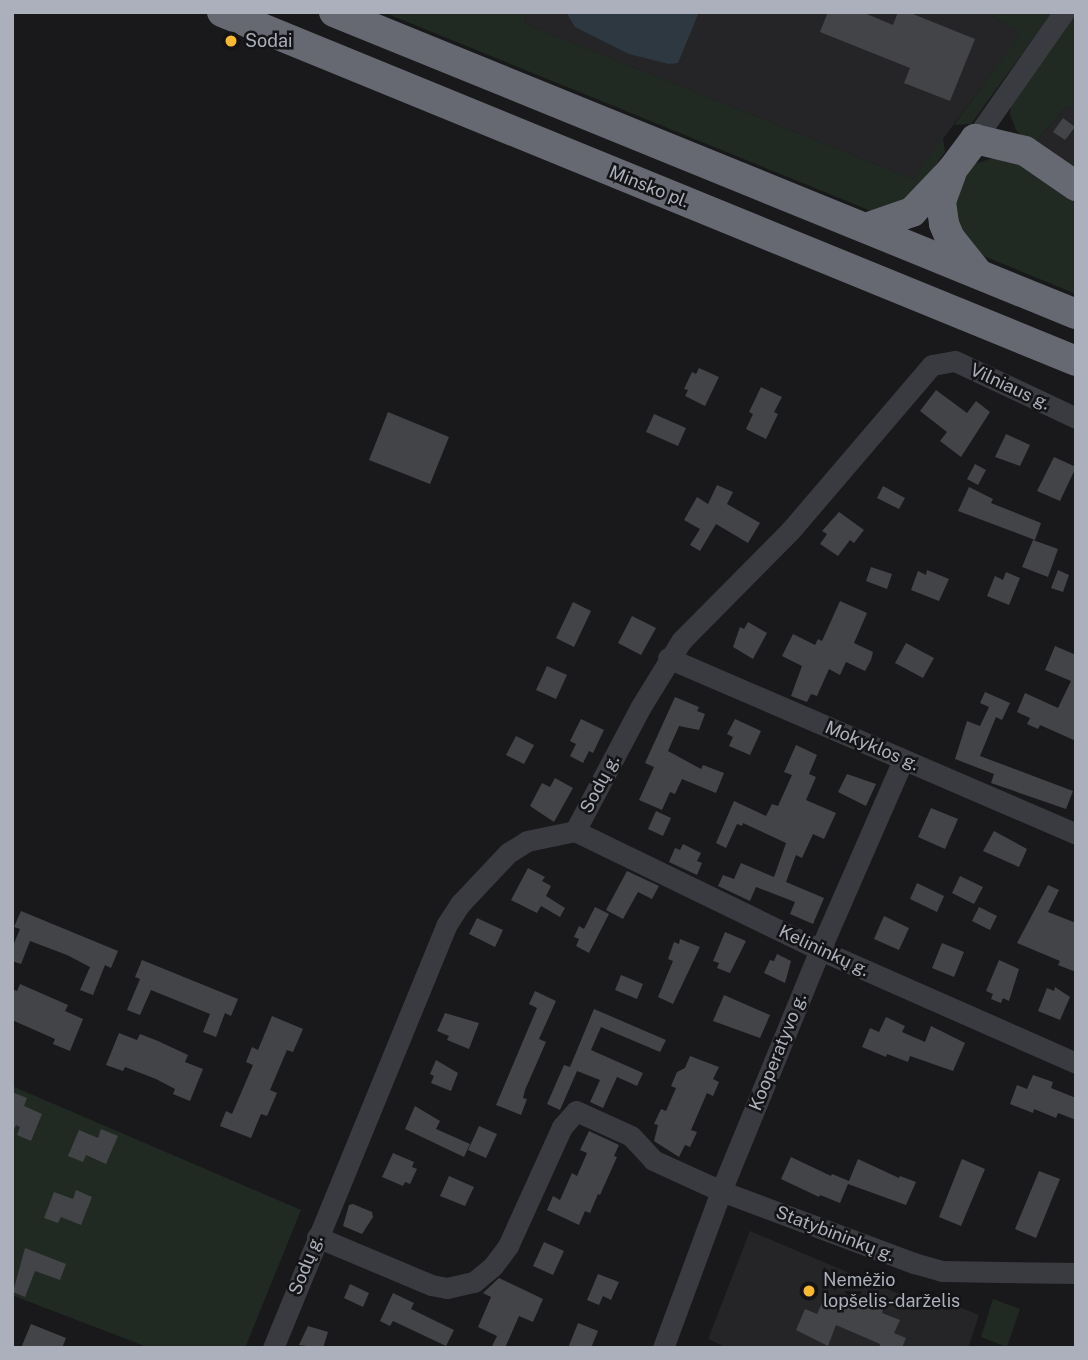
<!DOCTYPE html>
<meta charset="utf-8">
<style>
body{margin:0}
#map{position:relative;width:1088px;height:1360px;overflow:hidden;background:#19191b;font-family:"Public Sans",sans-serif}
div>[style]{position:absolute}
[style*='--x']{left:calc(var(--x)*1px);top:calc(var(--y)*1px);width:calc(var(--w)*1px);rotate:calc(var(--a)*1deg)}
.built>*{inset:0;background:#252528}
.green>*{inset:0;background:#202a22}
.water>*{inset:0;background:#2e3840}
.building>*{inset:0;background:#434448}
.minor>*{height:21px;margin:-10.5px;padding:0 10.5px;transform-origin:10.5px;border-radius:10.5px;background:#3a3b41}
.highway>*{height:30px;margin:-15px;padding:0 15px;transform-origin:15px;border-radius:15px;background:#666972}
.dots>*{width:19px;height:19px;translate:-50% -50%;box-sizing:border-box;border:4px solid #141416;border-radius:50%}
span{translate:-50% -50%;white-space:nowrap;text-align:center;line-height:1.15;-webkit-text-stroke:5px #141416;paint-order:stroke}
.poi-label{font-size:18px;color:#abb0bc}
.left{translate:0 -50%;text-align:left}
.street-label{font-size:18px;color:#abb0bc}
.frame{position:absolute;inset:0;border:14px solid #abb0bc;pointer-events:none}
</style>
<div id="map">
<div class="built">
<i style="clip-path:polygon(528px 12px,985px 12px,1022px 33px,913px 179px,524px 23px)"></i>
<i style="clip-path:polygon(1067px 106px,1076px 112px,1076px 176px,1032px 146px)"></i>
<i style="clip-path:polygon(750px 1231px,937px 1310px,951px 1304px,979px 1315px,968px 1348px,728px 1348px,708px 1339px)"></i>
</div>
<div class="green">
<i style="clip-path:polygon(383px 12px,528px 12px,524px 23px,913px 179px,943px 138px,945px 152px,906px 206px,871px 211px)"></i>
<i style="clip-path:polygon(985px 12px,1051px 14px,971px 124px,954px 125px,1021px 33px)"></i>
<i style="clip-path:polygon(1072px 15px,1076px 17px,1076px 112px,1067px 106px,1032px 146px,1016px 130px,1010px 114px,1011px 102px)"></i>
<i style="clip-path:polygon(1000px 156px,1034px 167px,1076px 201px,1076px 294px,979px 254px,964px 243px,950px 193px,967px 166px)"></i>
<i style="clip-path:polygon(12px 1086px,301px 1210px,245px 1348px,150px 1348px,14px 1296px,12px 1299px)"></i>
<i style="clip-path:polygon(993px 1299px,1020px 1309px,1007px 1347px,981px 1337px)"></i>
</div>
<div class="water">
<i style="clip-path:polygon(566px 12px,699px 12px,678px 63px,669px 64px,629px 54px,575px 27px)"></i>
</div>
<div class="building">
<i style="clip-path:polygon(828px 12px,862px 12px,893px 25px,898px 12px,908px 12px,975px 39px,950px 101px,904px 83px,910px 68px,820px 32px)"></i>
<i style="clip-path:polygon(1063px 118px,1075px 127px,1065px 140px,1053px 132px)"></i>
<i style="clip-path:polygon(699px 368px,719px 377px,705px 406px,685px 396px,688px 390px,684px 389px,692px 372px,696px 374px)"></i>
<i style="clip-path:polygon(761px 387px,782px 397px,774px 412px,778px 414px,766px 439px,746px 429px,753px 414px,749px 412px)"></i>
<i style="clip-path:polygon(936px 390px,967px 413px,976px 401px,990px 412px,961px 457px,940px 441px,947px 432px,920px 411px)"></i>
<i style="clip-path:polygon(388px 412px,449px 437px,430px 484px,369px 460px)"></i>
<i style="clip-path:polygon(654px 414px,686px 428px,678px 446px,646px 432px)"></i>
<i style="clip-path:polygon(1006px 434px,1030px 445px,1020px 466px,995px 457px)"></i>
<i style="clip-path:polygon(1054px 457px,1076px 467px,1060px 501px,1037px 491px)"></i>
<i style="clip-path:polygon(975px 464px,986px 470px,978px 485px,967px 479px)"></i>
<i style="clip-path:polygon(717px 485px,733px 492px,727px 504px,760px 523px,748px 543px,716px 524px,700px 551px,690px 545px,700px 529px,684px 520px,697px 497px,708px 504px)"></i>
<i style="clip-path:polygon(883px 486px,905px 498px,899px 509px,877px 498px)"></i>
<i style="clip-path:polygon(969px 487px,993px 499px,991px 503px,1041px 523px,1035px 540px,958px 511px)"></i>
<i style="clip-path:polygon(839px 512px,864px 530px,854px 543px,850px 540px,838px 556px,820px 544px,827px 534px,822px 531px)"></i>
<i style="clip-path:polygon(1033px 540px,1058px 549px,1048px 577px,1022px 567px)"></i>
<i style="clip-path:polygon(871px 567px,892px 574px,887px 589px,866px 581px)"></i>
<i style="clip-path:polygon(927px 570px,949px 579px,939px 601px,911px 590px,918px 571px,926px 575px)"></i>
<i style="clip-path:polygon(1058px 570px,1069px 575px,1063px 592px,1051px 588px)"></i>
<i style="clip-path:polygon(1006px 572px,1020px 578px,1009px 605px,987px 596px,995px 576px,1003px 580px)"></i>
<i style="clip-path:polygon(840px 601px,867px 613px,854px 643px,873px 652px,871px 660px,865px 671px,846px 662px,840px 675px,829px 669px,817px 696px,811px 694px,807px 702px,791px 696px,802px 666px,782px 656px,793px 634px,815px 645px,818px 639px,822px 641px)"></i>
<i style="clip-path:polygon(573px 602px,591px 611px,574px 647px,556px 638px)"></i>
<i style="clip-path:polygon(632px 616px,656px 628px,641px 655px,618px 643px)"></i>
<i style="clip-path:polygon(748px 622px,767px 633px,753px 659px,733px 647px,740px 627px,744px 629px)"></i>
<i style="clip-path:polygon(906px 643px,934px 658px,923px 678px,895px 663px)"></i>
<i style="clip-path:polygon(1055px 646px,1076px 655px,1076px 741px,1040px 725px,1038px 729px,1027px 724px,1030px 718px,1017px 712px,1025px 693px,1058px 708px,1071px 681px,1045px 670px)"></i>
<i style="clip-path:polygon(547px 666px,567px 675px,556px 699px,536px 690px)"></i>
<i style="clip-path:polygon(985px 692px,1010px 703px,1002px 720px,996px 717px,980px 756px,1073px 791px,1066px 809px,991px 783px,994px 774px,955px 759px,967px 721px,980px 726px,989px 707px,980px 703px)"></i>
<i style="clip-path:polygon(675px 697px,699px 707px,697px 711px,705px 714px,699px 730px,679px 726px,668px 751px,701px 769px,703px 765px,724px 773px,716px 793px,682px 779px,675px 794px,670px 792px,662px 810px,639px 800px,654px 767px,645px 763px)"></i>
<i style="clip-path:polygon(581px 719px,604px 730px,593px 753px,589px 751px,583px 763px,570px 756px,576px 744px,570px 741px)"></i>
<i style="clip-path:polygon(735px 719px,761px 731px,750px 755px,729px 746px,733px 737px,727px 734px)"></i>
<i style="clip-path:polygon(516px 736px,534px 745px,524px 764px,506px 755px)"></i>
<i style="clip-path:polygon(796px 745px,817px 755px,809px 774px,816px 777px,806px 800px,836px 813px,824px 839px,813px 834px,802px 858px,796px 855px,786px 882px,824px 898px,813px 924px,790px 914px,795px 902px,756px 887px,750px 901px,718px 886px,723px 875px,734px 879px,741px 863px,774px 877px,786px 843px,743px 823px,742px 826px,737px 824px,726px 848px,716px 843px,734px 801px,766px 816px,772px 804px,778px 806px,792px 775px,784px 772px)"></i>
<i style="clip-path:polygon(847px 774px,876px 784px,866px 806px,838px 792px)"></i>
<i style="clip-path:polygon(555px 778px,573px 788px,554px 822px,530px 806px,542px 783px,550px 787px)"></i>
<i style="clip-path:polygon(931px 808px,958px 819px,945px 849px,918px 837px)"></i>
<i style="clip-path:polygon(656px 811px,671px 818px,663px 836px,648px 829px)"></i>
<i style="clip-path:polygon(994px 831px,1027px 849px,1019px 867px,983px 851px)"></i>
<i style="clip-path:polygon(683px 844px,701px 853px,697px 861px,702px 863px,697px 875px,669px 862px,675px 848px,680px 850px)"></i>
<i style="clip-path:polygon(528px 868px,545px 877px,542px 881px,551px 886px,546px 896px,565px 908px,560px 917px,541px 906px,537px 913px,511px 900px)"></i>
<i style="clip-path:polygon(627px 871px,659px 886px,652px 899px,638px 892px,623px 919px,606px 910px)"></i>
<i style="clip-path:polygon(960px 876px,983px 887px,974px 904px,952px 893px)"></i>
<i style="clip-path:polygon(917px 883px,944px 896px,937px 912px,910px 899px)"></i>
<i style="clip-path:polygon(1048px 885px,1059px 890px,1048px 912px,1076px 923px,1076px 972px,1058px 965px,1060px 961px,1017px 943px)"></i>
<i style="clip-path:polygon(595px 907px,609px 914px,589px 953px,576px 946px,579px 939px,574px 937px,579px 926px,584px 929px)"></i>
<i style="clip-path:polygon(979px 907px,997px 916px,990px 930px,972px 921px)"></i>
<i style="clip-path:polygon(21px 911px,118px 951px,111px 968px,105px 965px,93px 995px,80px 990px,90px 967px,67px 955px,30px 941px,21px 964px,12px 961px,12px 948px,20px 929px,14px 927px)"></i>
<i style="clip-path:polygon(884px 916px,909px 928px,899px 950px,874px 939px)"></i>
<i style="clip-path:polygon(477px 918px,503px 930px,495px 947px,469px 934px)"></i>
<i style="clip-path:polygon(725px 932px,746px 941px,730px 973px,717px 968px,719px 963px,713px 961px)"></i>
<i style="clip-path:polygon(680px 939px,700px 947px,673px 1004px,658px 997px,673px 961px,668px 959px,674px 942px,679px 944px)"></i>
<i style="clip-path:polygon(942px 943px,964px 952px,954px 977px,932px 968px)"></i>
<i style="clip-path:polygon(777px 954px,791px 961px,785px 983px,764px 973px,770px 960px,774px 961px)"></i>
<i style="clip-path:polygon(142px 960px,238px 999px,231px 1016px,225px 1013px,216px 1037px,203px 1032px,210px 1014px,151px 990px,140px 1015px,127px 1010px,140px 979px,135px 977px)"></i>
<i style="clip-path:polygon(999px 960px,1019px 969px,1009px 1001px,1003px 998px,1001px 1003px,991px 999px,993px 994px,986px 991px)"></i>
<i style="clip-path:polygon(621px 975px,643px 984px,637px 999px,615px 990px)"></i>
<i style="clip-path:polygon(20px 984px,68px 1005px,65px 1011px,83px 1019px,70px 1051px,53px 1044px,55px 1039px,12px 1020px,12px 989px,17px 991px)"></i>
<i style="clip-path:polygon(1055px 987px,1070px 997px,1060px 1020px,1038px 1011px,1047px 988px,1054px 991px)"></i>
<i style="clip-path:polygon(535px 991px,556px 1001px,539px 1039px,546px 1042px,525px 1090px,523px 1098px,527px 1099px,521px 1115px,496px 1105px,537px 1008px,529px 1004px)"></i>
<i style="clip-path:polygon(724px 995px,770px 1015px,760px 1038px,713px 1021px)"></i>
<i style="clip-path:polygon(594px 1009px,666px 1040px,660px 1052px,601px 1027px,591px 1050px,643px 1073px,637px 1086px,617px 1077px,603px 1108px,590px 1102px,600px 1080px,577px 1071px,560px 1110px,547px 1104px,564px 1065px,570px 1067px)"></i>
<i style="clip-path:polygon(445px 1013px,479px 1023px,469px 1049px,447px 1040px,449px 1036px,437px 1031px)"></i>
<i style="clip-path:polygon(272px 1016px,303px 1029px,293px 1052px,287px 1050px,270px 1090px,277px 1093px,267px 1116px,261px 1114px,251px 1138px,220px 1126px,226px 1111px,232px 1114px,253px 1065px,246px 1062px,252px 1047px,258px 1050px)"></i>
<i style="clip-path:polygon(886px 1017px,905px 1026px,902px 1032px,925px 1042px,931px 1026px,965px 1043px,953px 1071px,910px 1056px,908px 1062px,887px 1054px,886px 1057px,862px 1047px,870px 1028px,879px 1032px)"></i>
<i style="clip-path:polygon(119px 1033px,137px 1040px,140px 1034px,158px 1041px,188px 1055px,185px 1062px,203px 1069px,190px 1101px,173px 1094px,175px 1089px,156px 1079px,125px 1067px,123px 1071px,106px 1065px)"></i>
<i style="clip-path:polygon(690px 1056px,719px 1067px,713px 1079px,719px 1082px,713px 1096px,707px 1093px,691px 1130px,697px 1132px,690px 1147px,685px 1145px,679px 1157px,654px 1141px,658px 1125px,654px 1124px,661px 1109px,666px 1111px,676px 1088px,671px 1086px,677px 1072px,685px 1068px)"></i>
<i style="clip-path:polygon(436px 1060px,458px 1073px,451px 1091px,431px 1083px,434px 1076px,430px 1074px)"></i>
<i style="clip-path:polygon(1033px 1075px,1053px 1082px,1051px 1088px,1076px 1098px,1076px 1120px,1058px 1113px,1056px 1118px,1034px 1109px,1033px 1113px,1010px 1104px,1017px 1085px,1027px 1089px)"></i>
<i style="clip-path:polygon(12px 1092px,27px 1098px,24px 1106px,42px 1114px,31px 1141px,17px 1135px,20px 1127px,16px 1125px,12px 1134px)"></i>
<i style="clip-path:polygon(415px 1106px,440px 1121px,436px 1129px,470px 1144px,464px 1157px,405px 1129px)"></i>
<i style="clip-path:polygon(479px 1126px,497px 1134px,486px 1158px,468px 1150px)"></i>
<i style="clip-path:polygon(101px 1129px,118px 1136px,106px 1164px,86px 1155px,83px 1162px,68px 1156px,79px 1130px,98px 1138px)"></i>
<i style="clip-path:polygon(589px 1131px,619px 1145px,614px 1156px,617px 1157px,600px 1195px,598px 1194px,590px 1213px,585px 1211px,579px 1225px,547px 1210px,553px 1196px,560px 1200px,572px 1173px,577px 1176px,587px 1153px,580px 1150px)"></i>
<i style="clip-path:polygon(393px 1153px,414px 1162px,412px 1167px,417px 1169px,410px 1184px,405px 1182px,403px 1186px,382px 1177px)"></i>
<i style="clip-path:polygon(791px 1157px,831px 1176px,832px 1174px,849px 1181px,858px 1159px,899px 1178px,900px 1176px,916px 1182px,906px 1205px,848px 1184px,840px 1203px,820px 1195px,819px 1197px,781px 1179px)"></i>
<i style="clip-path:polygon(962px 1159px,985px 1169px,961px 1226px,939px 1217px)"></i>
<i style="clip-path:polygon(1039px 1171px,1060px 1179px,1036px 1238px,1015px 1229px)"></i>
<i style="clip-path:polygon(449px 1176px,474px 1187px,465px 1206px,440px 1196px)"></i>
<i style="clip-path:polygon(76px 1190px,92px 1197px,81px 1225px,61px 1217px,58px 1223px,44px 1218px,54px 1192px,73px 1199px)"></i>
<i style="clip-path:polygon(353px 1204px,372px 1212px,373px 1217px,362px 1234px,343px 1226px,349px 1205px)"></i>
<i style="clip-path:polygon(544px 1242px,564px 1251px,553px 1275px,533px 1266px)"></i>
<i style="clip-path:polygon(25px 1248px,66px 1264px,60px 1280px,35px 1271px,25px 1297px,13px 1292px)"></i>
<i style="clip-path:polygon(598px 1274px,619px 1282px,611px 1300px,603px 1296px,599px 1305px,587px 1300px)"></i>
<i style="clip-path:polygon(499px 1278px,543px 1299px,533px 1322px,519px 1316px,505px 1348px,491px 1348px,497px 1336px,478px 1327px,491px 1297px,483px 1293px)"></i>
<i style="clip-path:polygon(350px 1284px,369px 1293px,363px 1307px,344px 1298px)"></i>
<i style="clip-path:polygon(393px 1293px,414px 1303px,411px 1309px,454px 1330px,446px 1346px,393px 1321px,390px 1326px,380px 1321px)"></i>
<i style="clip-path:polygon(839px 1295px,883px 1310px,882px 1313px,900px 1320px,894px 1333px,906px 1338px,902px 1348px,879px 1348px,880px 1344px,836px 1325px,828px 1346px,796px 1330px,805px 1309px,817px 1314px,822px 1303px,833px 1307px)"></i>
<i style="clip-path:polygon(578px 1323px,598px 1331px,591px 1348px,568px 1348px)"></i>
<i style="clip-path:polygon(31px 1324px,66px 1338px,62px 1348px,21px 1348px)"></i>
<i style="clip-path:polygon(308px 1326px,328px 1332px,323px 1348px,299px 1345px)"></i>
</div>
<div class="minor">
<i style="--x:975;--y:139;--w:155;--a:-55"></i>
<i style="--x:668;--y:658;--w:444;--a:23.3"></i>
<i style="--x:575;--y:831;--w:272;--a:25.9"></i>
<i style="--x:820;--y:950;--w:280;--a:23.8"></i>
<i style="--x:317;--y:1237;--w:124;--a:22.8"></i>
<i style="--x:431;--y:1285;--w:16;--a:11"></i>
<i style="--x:447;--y:1288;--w:28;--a:-13"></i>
<i style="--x:474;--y:1282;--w:25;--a:-40"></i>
<i style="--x:493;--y:1266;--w:25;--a:-53"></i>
<i style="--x:508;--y:1246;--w:131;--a:-65.6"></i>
<i style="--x:562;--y:1127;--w:21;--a:-49"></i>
<i style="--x:576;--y:1111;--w:60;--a:24.4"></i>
<i style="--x:631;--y:1136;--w:33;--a:47"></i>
<i style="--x:653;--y:1160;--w:75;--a:24.5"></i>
<i style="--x:721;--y:1191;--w:206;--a:20.5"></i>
<i style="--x:914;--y:1263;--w:29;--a:16"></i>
<i style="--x:942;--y:1271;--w:134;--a:0.9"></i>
<i style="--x:273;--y:1348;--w:458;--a:-67.7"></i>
<i style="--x:447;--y:924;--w:24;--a:-57"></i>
<i style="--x:460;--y:904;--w:70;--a:-46.7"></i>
<i style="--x:508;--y:853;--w:22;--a:-32"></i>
<i style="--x:527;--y:841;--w:49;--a:-11.8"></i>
<i style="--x:575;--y:831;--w:139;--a:-62.1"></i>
<i style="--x:640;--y:708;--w:79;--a:-58.5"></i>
<i style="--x:681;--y:641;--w:155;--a:-45.3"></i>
<i style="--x:790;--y:531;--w:218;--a:-49.5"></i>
<i style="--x:932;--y:365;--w:23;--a:-10"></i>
<i style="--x:955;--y:361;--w:134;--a:25.2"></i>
<i style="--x:663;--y:1348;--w:167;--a:-69.7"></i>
<i style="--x:721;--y:1191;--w:261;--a:-67.7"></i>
<i style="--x:820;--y:950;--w:207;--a:-66.4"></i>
</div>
<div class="highway">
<i style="--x:222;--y:12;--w:923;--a:22.23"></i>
<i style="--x:334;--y:12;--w:801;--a:22.15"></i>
<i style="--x:951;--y:174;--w:30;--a:110"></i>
<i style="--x:941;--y:202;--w:22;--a:82"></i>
<i style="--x:944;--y:224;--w:15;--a:67"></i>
<i style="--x:950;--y:238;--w:43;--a:51.5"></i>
<i style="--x:866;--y:228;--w:49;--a:-19.2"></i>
<i style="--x:912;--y:212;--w:58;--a:-46.4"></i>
<i style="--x:952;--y:170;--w:39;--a:-53"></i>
<i style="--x:975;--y:139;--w:51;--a:13.5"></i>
<i style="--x:1025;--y:151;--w:62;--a:34.5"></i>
</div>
<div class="dots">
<i style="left:231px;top:41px;background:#fab832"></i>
<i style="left:809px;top:1291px;background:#fab832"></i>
</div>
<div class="poi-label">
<span class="left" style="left:245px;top:41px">Sodai</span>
<span class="left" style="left:823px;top:1291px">Nemėžio<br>lopšelis-darželis</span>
</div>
<div class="street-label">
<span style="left:649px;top:187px;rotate:22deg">Minsko pl.</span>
<span style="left:1010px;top:387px;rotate:25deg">Vilniaus g.</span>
<span style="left:872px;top:746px;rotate:23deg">Mokyklos g.</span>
<span style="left:600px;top:784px;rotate:-62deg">Sodų g.</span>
<span style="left:824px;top:951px;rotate:25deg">Kelininkų g.</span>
<span style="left:778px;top:1052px;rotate:-68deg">Kooperatyvo g.</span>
<span style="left:835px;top:1234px;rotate:21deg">Statybininkų g.</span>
<span style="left:306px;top:1265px;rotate:-68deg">Sodų g.</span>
</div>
<div class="frame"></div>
</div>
